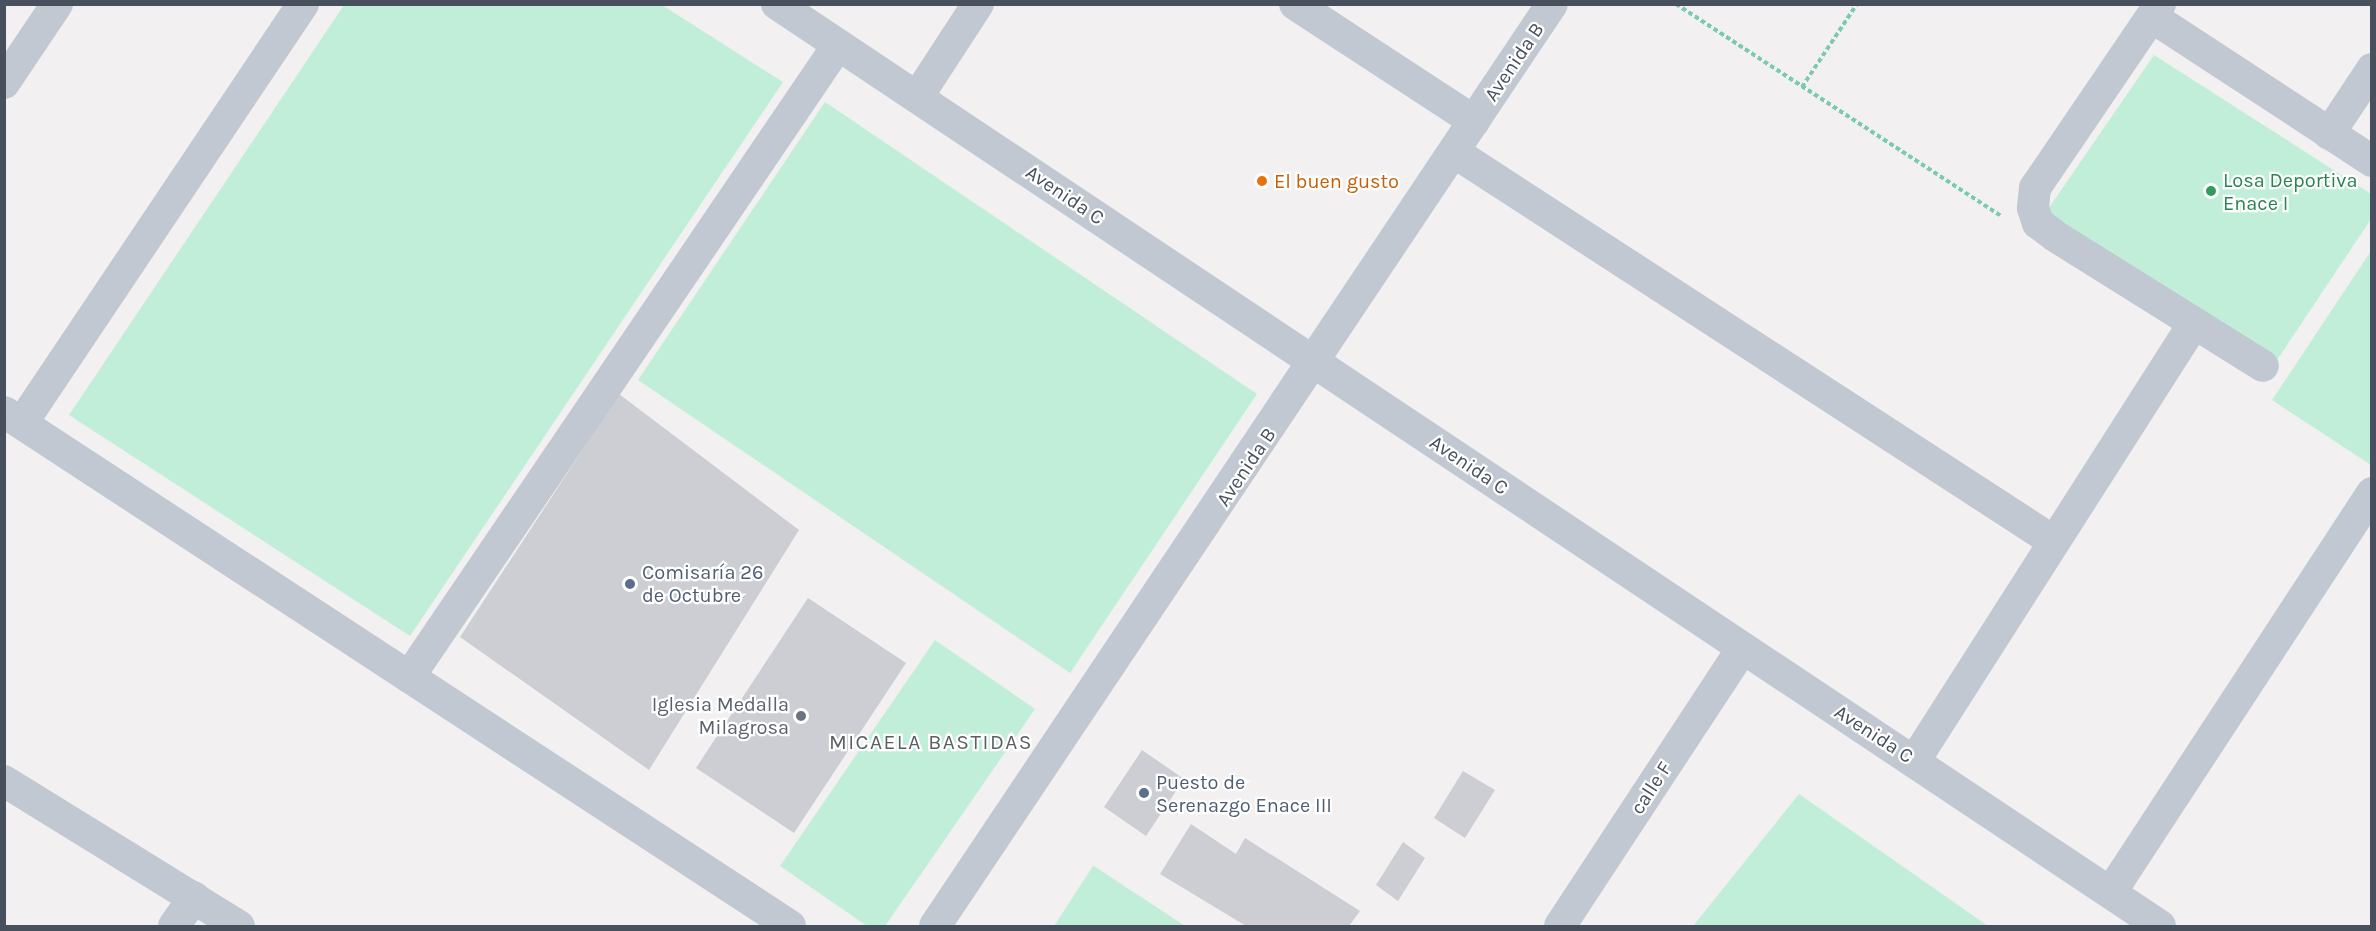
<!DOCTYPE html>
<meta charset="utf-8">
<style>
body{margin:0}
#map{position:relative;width:2376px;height:931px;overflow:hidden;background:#f2f0f0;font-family:Karla,sans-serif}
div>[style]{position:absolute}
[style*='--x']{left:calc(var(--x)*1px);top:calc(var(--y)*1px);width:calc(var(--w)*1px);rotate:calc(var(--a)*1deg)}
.green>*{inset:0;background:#c0eed9}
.building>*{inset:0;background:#cdced4}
.path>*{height:4px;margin-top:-2px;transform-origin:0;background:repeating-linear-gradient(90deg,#79cbaf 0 4.5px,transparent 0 7.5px)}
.street>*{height:32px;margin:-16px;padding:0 16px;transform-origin:16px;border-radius:16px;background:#c1c8d1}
.dots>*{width:16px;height:16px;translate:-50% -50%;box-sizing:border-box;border:3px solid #fff;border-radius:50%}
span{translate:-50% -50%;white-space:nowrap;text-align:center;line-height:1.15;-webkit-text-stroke:4.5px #fff;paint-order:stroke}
.street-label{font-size:20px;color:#48505d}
.leisure-label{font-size:20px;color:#27864d}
.left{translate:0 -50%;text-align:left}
.food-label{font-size:20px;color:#c56008}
.service-label{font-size:20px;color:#4e5e75}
.worship-label{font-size:20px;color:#5b616d}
.right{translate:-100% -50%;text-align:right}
.neighbourhood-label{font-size:21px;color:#5c5f64;letter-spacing:1.5px}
.frame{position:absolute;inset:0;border:6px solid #48505d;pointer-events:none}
</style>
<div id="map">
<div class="green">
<i style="clip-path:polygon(344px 5px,662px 5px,783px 82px,410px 636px,69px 415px)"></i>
<i style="clip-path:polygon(2154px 55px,2371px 194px,2371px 219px,2277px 360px,2044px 215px)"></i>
<i style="clip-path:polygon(825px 102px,1257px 394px,1070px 673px,638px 380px)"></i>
<i style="clip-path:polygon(2371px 251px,2371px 465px,2272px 400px)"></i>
<i style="clip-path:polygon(935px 640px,1035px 709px,885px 926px,867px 926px,780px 866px)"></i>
<i style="clip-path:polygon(1799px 794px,1988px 926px,1693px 926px)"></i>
<i style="clip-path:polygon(1093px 866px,1094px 866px,1185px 926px,1054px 926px)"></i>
</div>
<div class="building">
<i style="clip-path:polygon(619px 394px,799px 530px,649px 770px,460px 637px)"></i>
<i style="clip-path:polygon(808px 598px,906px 663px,794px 833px,696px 768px)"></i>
<i style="clip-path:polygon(1142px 750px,1184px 779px,1146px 836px,1104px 807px)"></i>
<i style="clip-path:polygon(1463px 771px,1495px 790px,1465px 838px,1434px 818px)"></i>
<i style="clip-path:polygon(1191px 824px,1236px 854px,1245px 838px,1360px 911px,1349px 926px,1246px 926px,1160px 874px)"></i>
<i style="clip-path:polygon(1403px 842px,1425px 858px,1398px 901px,1376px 885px)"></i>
</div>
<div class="path">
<i style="--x:1676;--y:4;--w:387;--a:33.1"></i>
<i style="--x:1802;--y:87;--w:100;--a:-56.5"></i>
</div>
<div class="street">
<i style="--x:777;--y:4;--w:1662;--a:33.69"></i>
<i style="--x:1295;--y:4;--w:214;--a:33.2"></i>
<i style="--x:2160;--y:4;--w:222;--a:124.2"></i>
<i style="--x:2035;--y:188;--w:20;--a:96"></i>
<i style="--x:2033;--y:208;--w:16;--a:72"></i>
<i style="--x:2038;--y:223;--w:21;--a:37"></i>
<i style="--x:2055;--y:236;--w:245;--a:32"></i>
<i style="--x:2152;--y:17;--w:263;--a:33.2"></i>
<i style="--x:4;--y:83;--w:95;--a:-56.1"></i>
<i style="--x:918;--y:96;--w:110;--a:-56.9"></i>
<i style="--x:2329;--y:134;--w:78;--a:-56.5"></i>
<i style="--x:1454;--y:152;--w:714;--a:33"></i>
<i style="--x:4;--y:412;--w:939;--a:33.18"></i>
<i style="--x:22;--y:423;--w:505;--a:-56.15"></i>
<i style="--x:409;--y:677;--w:764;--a:-55.83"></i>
<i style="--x:1915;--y:760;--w:518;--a:-57.44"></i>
<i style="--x:4;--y:781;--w:276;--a:31.7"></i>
<i style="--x:2111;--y:892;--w:477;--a:-56.8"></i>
<i style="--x:174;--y:926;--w:35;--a:-55"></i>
<i style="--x:935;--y:926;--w:1109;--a:-56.21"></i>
<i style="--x:1560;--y:926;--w:331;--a:-56.7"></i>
</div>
<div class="dots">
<i style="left:1262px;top:181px;background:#e8710a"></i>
<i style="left:2211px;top:191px;background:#2e9e5b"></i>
<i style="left:630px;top:584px;background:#5c6f8a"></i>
<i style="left:801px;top:716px;background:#6b7280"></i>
<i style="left:1144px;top:793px;background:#5c6f8a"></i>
</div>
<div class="street-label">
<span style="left:1514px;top:62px;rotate:-56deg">Avenida B</span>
<span style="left:1065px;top:195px;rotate:34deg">Avenida C</span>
<span style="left:1469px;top:465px;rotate:34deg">Avenida C</span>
<span style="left:1246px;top:467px;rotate:-56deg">Avenida B</span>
<span style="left:1874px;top:734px;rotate:33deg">Avenida C</span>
<span style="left:1651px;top:788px;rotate:-57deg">calle F</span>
</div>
<div class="leisure-label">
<span class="left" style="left:2223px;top:192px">Losa Deportiva<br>Enace I</span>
</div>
<div class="food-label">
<span class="left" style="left:1274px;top:181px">El buen gusto</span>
</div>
<div class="service-label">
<span class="left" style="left:642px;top:584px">Comisaría 26<br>de Octubre</span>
<span class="left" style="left:1156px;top:794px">Puesto de<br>Serenazgo Enace III</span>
</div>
<div class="worship-label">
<span class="right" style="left:789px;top:716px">Iglesia Medalla<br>Milagrosa</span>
</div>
<div class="neighbourhood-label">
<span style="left:931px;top:742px">MICAELA BASTIDAS</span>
</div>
<div class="frame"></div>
</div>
